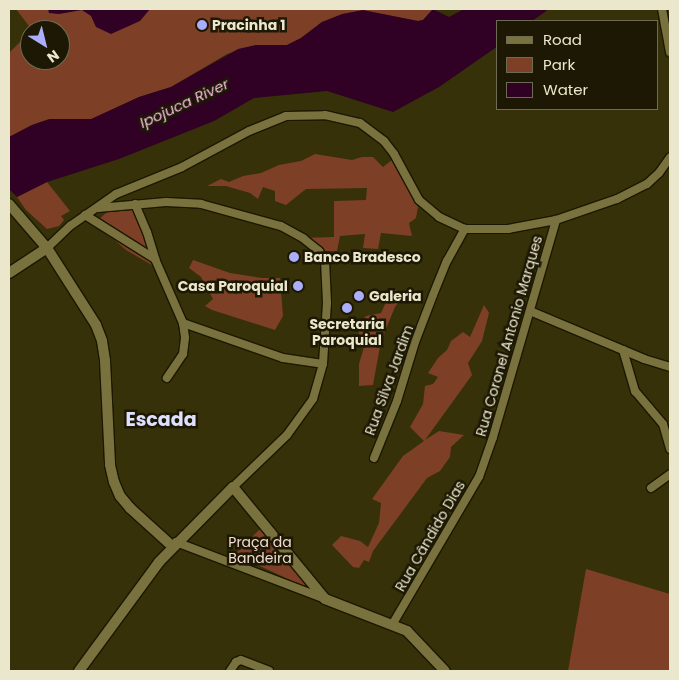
<!DOCTYPE html>
<meta charset="utf-8">
<style>
body{margin:0}
#map{position:relative;width:679px;height:680px;overflow:hidden;background:#363108;font-family:Poppins,sans-serif}
div>[style]{position:absolute}
[style*='--x']{left:calc(var(--x)*1px);top:calc(var(--y)*1px);width:calc(var(--w)*1px);rotate:calc(var(--a)*1deg)}
.green>*{inset:0;background:#7e3f27}
.water>*{inset:0;background:#300124}
.roads{filter:drop-shadow(1px 0 #1c1800) drop-shadow(-1px 0 #1c1800) drop-shadow(0 1px #1c1800) drop-shadow(0 -1px #1c1800)}
.street>*{height:8px;margin:-4px;padding:0 4px;transform-origin:4px;border-radius:4px;background:#79713e}
.secondary>*{height:10px;margin:-5px;padding:0 5px;transform-origin:5px;border-radius:5px;background:#79713e}
.dots>*{width:14px;height:14px;translate:-50% -50%;box-sizing:border-box;border:2px solid #1c1804;border-radius:50%}
span{translate:-50% -50%;white-space:nowrap;text-align:center;line-height:1.15;-webkit-text-stroke:5px #1c1804;paint-order:stroke}
.poi-label{font-size:14px;color:#eae7cc;font-weight:700}
.left{translate:0 -50%;text-align:left}
.right{translate:-100% -50%;text-align:right}
.street-label{font-size:14px;color:#eae7cc}
.park-label{font-size:14px;color:#f2dbd3}
.water-label{font-size:15px;color:#fcbfe5;font-style:italic}
.district-label{font-size:19px;color:#dee1fe;font-weight:700}
.frame{position:absolute;inset:0;border:10px solid #eae7cc;pointer-events:none}
.legend{position:absolute;left:496px;top:20px;width:162px;height:90px;box-sizing:border-box;background:#1c1804;border:1px solid #6e6b54;margin:0;padding:6px 9px;list-style:none;font-size:15px;color:#eae7cc}
.legend li{display:flex;align-items:center;gap:10px;height:25px}
.legend b{width:25px;border:1px solid #6e6b54}
.north{position:absolute;left:20px;top:20px;width:50px;height:50px;box-sizing:border-box;background:#1c1804;border:1px solid #6e6b54;border-radius:50%;rotate:144deg;font-size:14px;font-weight:700;line-height:20px;text-align:center;color:#eae7cc}
.north::after{content:'';display:block;margin:auto;width:18px;height:22px;background:#abaffb;clip-path:polygon(50% 0,100% 100%,50% 72%,0 100%)}
</style>
<div id="map">
<div class="green">
<i style="clip-path:polygon(16px 9px,433px 9px,423px 20px,418px 21px,363px 11px,322px 22px,301px 38px,287px 45px,256px 45px,227px 54px,171px 87px,139px 97px,91px 120px,49px 119px,32px 125px,9px 137px,9px 53px,30px 32px,30px 60px,60px 60px,60px 30px,32px 30px)"></i>
<i style="clip-path:polygon(315px 154px,352px 160px,362px 157px,373px 157px,383px 167px,392px 160px,418px 207px,416px 218px,409px 223px,412px 236px,381px 233px,378px 249px,363px 248px,365px 234px,340px 236px,337px 251px,315px 251px,303px 238px,334px 237px,334px 201px,366px 200px,367px 188px,306px 189px,286px 205px,275px 201px,275px 191px,263px 187px,258px 199px,250px 193px,226px 186px,207px 186px,221px 179px,229px 182px,243px 176px,261px 173px,279px 165px,301px 161px)"></i>
<i style="clip-path:polygon(47px 182px,70px 211px,61px 216px,64px 220px,59px 226px,47px 229px,26px 210px,17px 197px)"></i>
<i style="clip-path:polygon(135px 207px,162px 271px,126px 250px,95px 223px,108px 211px)"></i>
<i style="clip-path:polygon(193px 260px,230px 273px,262px 278px,280px 278px,283px 316px,275px 330px,212px 310px,205px 306px,213px 299px,201px 277px,189px 268px)"></i>
<i style="clip-path:polygon(392px 289px,406px 293px,395px 307px,381px 341px,373px 385px,359px 386px,359px 364px,364px 347px,357px 328px,366px 316px,381px 313px)"></i>
<i style="clip-path:polygon(484px 305px,489px 313px,482px 341px,468px 363px,472px 375px,425px 440px,439px 431px,464px 435px,451px 447px,450px 457px,440px 471px,427px 478px,373px 551px,369px 562px,364px 560px,359px 568px,353px 567px,332px 545px,341px 536px,360px 541px,368px 547px,379px 523px,381px 503px,372px 499px,403px 456px,424px 441px,410px 427px,423px 404px,425px 386px,433px 384px,438px 377px,428px 373px,438px 358px,447px 350px,451px 341px,463px 332px,470px 337px)"></i>
<i style="clip-path:polygon(261px 528px,306px 583px,305px 585px,303px 586px,236px 555px,236px 553px)"></i>
<i style="clip-path:polygon(586px 569px,670px 594px,670px 671px,568px 671px)"></i>
</div>
<div class="water">
<i style="clip-path:polygon(48px 9px,150px 9px,140px 21px,111px 34px,96px 27px,91px 16px,82px 10px,59px 14px,49px 13px)"></i>
<i style="clip-path:polygon(433px 9px,449px 17px,464px 9px,549px 9px,532px 21px,498px 21px,498px 46px,439px 87px,393px 112px,327px 91px,254px 98px,214px 121px,119px 159px,47px 182px,17px 197px,9px 189px,9px 137px,32px 125px,50px 119px,91px 119px,139px 97px,171px 87px,238px 49px,256px 45px,287px 45px,301px 38px,322px 22px,342px 14px,363px 10px,418px 21px,423px 20px)"></i>
</div>
<div class="roads">
<div class="street">
<i style="--x:662;--y:9;--w:44;--a:79.5"></i>
<i style="--x:135;--y:204;--w:30;--a:67"></i>
<i style="--x:147;--y:232;--w:28;--a:73"></i>
<i style="--x:98;--y:208;--w:68;--a:-5"></i>
<i style="--x:166;--y:202;--w:35;--a:3"></i>
<i style="--x:201;--y:204;--w:83;--a:15.4"></i>
<i style="--x:281;--y:226;--w:26;--a:29"></i>
<i style="--x:304;--y:239;--w:19;--a:39"></i>
<i style="--x:319;--y:251;--w:11;--a:56"></i>
<i style="--x:325;--y:260;--w:43;--a:87.3"></i>
<i style="--x:327;--y:303;--w:61;--a:93.8"></i>
<i style="--x:323;--y:364;--w:36;--a:106"></i>
<i style="--x:313;--y:399;--w:44;--a:125.8"></i>
<i style="--x:287;--y:435;--w:75;--a:136.1"></i>
<i style="--x:85;--y:215;--w:83;--a:32.2"></i>
<i style="--x:155;--y:259;--w:70;--a:66.4"></i>
<i style="--x:183;--y:323;--w:15;--a:82"></i>
<i style="--x:185;--y:338;--w:16;--a:97"></i>
<i style="--x:183;--y:354;--w:29;--a:124"></i>
<i style="--x:47;--y:248;--w:32;--a:-44"></i>
<i style="--x:70;--y:226;--w:56;--a:-34.8"></i>
<i style="--x:116;--y:194;--w:71;--a:-22.2"></i>
<i style="--x:182;--y:167;--w:76;--a:-28.2"></i>
<i style="--x:249;--y:131;--w:40;--a:-22"></i>
<i style="--x:286;--y:116;--w:39;--a:-1"></i>
<i style="--x:325;--y:115;--w:36;--a:13"></i>
<i style="--x:360;--y:123;--w:30;--a:37"></i>
<i style="--x:384;--y:141;--w:16;--a:52"></i>
<i style="--x:394;--y:154;--w:52;--a:61.5"></i>
<i style="--x:419;--y:200;--w:26;--a:40"></i>
<i style="--x:439;--y:217;--w:29;--a:25"></i>
<i style="--x:465;--y:229;--w:43;--a:0"></i>
<i style="--x:508;--y:229;--w:49;--a:-10.6"></i>
<i style="--x:556;--y:220;--w:65;--a:-19"></i>
<i style="--x:617;--y:199;--w:34;--a:-27"></i>
<i style="--x:647;--y:184;--w:16;--a:-43"></i>
<i style="--x:659;--y:173;--w:19;--a:-55"></i>
<i style="--x:530;--y:311;--w:124;--a:22.8"></i>
<i style="--x:644;--y:359;--w:27;--a:17"></i>
<i style="--x:183;--y:323;--w:106;--a:19.3"></i>
<i style="--x:283;--y:358;--w:40;--a:8.5"></i>
<i style="--x:623;--y:350;--w:43;--a:73.7"></i>
<i style="--x:635;--y:391;--w:43;--a:49.7"></i>
<i style="--x:663;--y:424;--w:26;--a:74"></i>
<i style="--x:374;--y:458;--w:61;--a:-68"></i>
<i style="--x:397;--y:401;--w:62;--a:-73"></i>
<i style="--x:415;--y:342;--w:50;--a:-69"></i>
<i style="--x:433;--y:295;--w:37;--a:-68"></i>
<i style="--x:447;--y:261;--w:37;--a:-61"></i>
<i style="--x:651;--y:488;--w:24;--a:-36"></i>
<i style="--x:176;--y:542;--w:157;--a:20.9"></i>
<i style="--x:392;--y:625;--w:172;--a:-59.6"></i>
<i style="--x:479;--y:477;--w:42;--a:-70.7"></i>
<i style="--x:493;--y:437;--w:226;--a:-73.8"></i>
<i style="--x:230;--y:671;--w:11;--a:-56"></i>
<i style="--x:236;--y:662;--w:5;--a:-22"></i>
<i style="--x:241;--y:660;--w:30;--a:21"></i>
</div>
<div class="secondary">
<i style="--x:9;--y:204;--w:58;--a:49.2"></i>
<i style="--x:47;--y:248;--w:91;--a:57.5"></i>
<i style="--x:96;--y:325;--w:17;--a:69"></i>
<i style="--x:102;--y:341;--w:20;--a:81"></i>
<i style="--x:105;--y:361;--w:104;--a:87.2"></i>
<i style="--x:110;--y:465;--w:17;--a:77"></i>
<i style="--x:114;--y:482;--w:15;--a:67"></i>
<i style="--x:120;--y:496;--w:16;--a:50"></i>
<i style="--x:130;--y:508;--w:57;--a:42.1"></i>
<i style="--x:9;--y:273;--w:45;--a:-33.3"></i>
<i style="--x:79;--y:671;--w:135;--a:-53.7"></i>
<i style="--x:159;--y:562;--w:105;--a:-45.4"></i>
<i style="--x:233;--y:487;--w:145;--a:50.6"></i>
<i style="--x:325;--y:599;--w:88;--a:21.3"></i>
<i style="--x:407;--y:631;--w:55;--a:46.5"></i>
</div>
</div>
<div class="dots">
<i style="left:202px;top:25px;background:#abaffb"></i>
<i style="left:294px;top:257px;background:#abaffb"></i>
<i style="left:298px;top:286px;background:#abaffb"></i>
<i style="left:359px;top:296px;background:#abaffb"></i>
<i style="left:347px;top:308px;background:#abaffb"></i>
</div>
<div class="poi-label">
<span class="left" style="left:212px;top:25px">Pracinha 1</span>
<span class="left" style="left:304px;top:257px">Banco Bradesco</span>
<span class="right" style="left:288px;top:286px">Casa Paroquial</span>
<span class="left" style="left:369px;top:296px">Galeria</span>
<span style="left:347px;top:332px">Secretaria<br>Paroquial</span>
</div>
<div class="street-label">
<span style="left:509px;top:336px;rotate:-74deg">Rua Coronel Antonio Marques</span>
<span style="left:389px;top:380px;rotate:-70deg">Rua Silva Jardim</span>
<span style="left:430px;top:536px;rotate:-60deg">Rua Cândido Dias</span>
</div>
<div class="park-label">
<span style="left:260px;top:550px">Praça da<br>Bandeira</span>
</div>
<div class="water-label">
<span style="left:184px;top:103px;rotate:-25deg">Ipojuca River</span>
</div>
<div class="district-label">
<span style="left:161px;top:420px">Escada</span>
</div>
<div class="frame"></div>
<ul class="legend">
<li><b style="height:6px;background:#79713e"></b>Road</li>
<li><b style="height:14px;background:#7e3f27"></b>Park</li>
<li><b style="height:14px;background:#300124"></b>Water</li>
</ul>
<div class="north">N</div>
</div>
